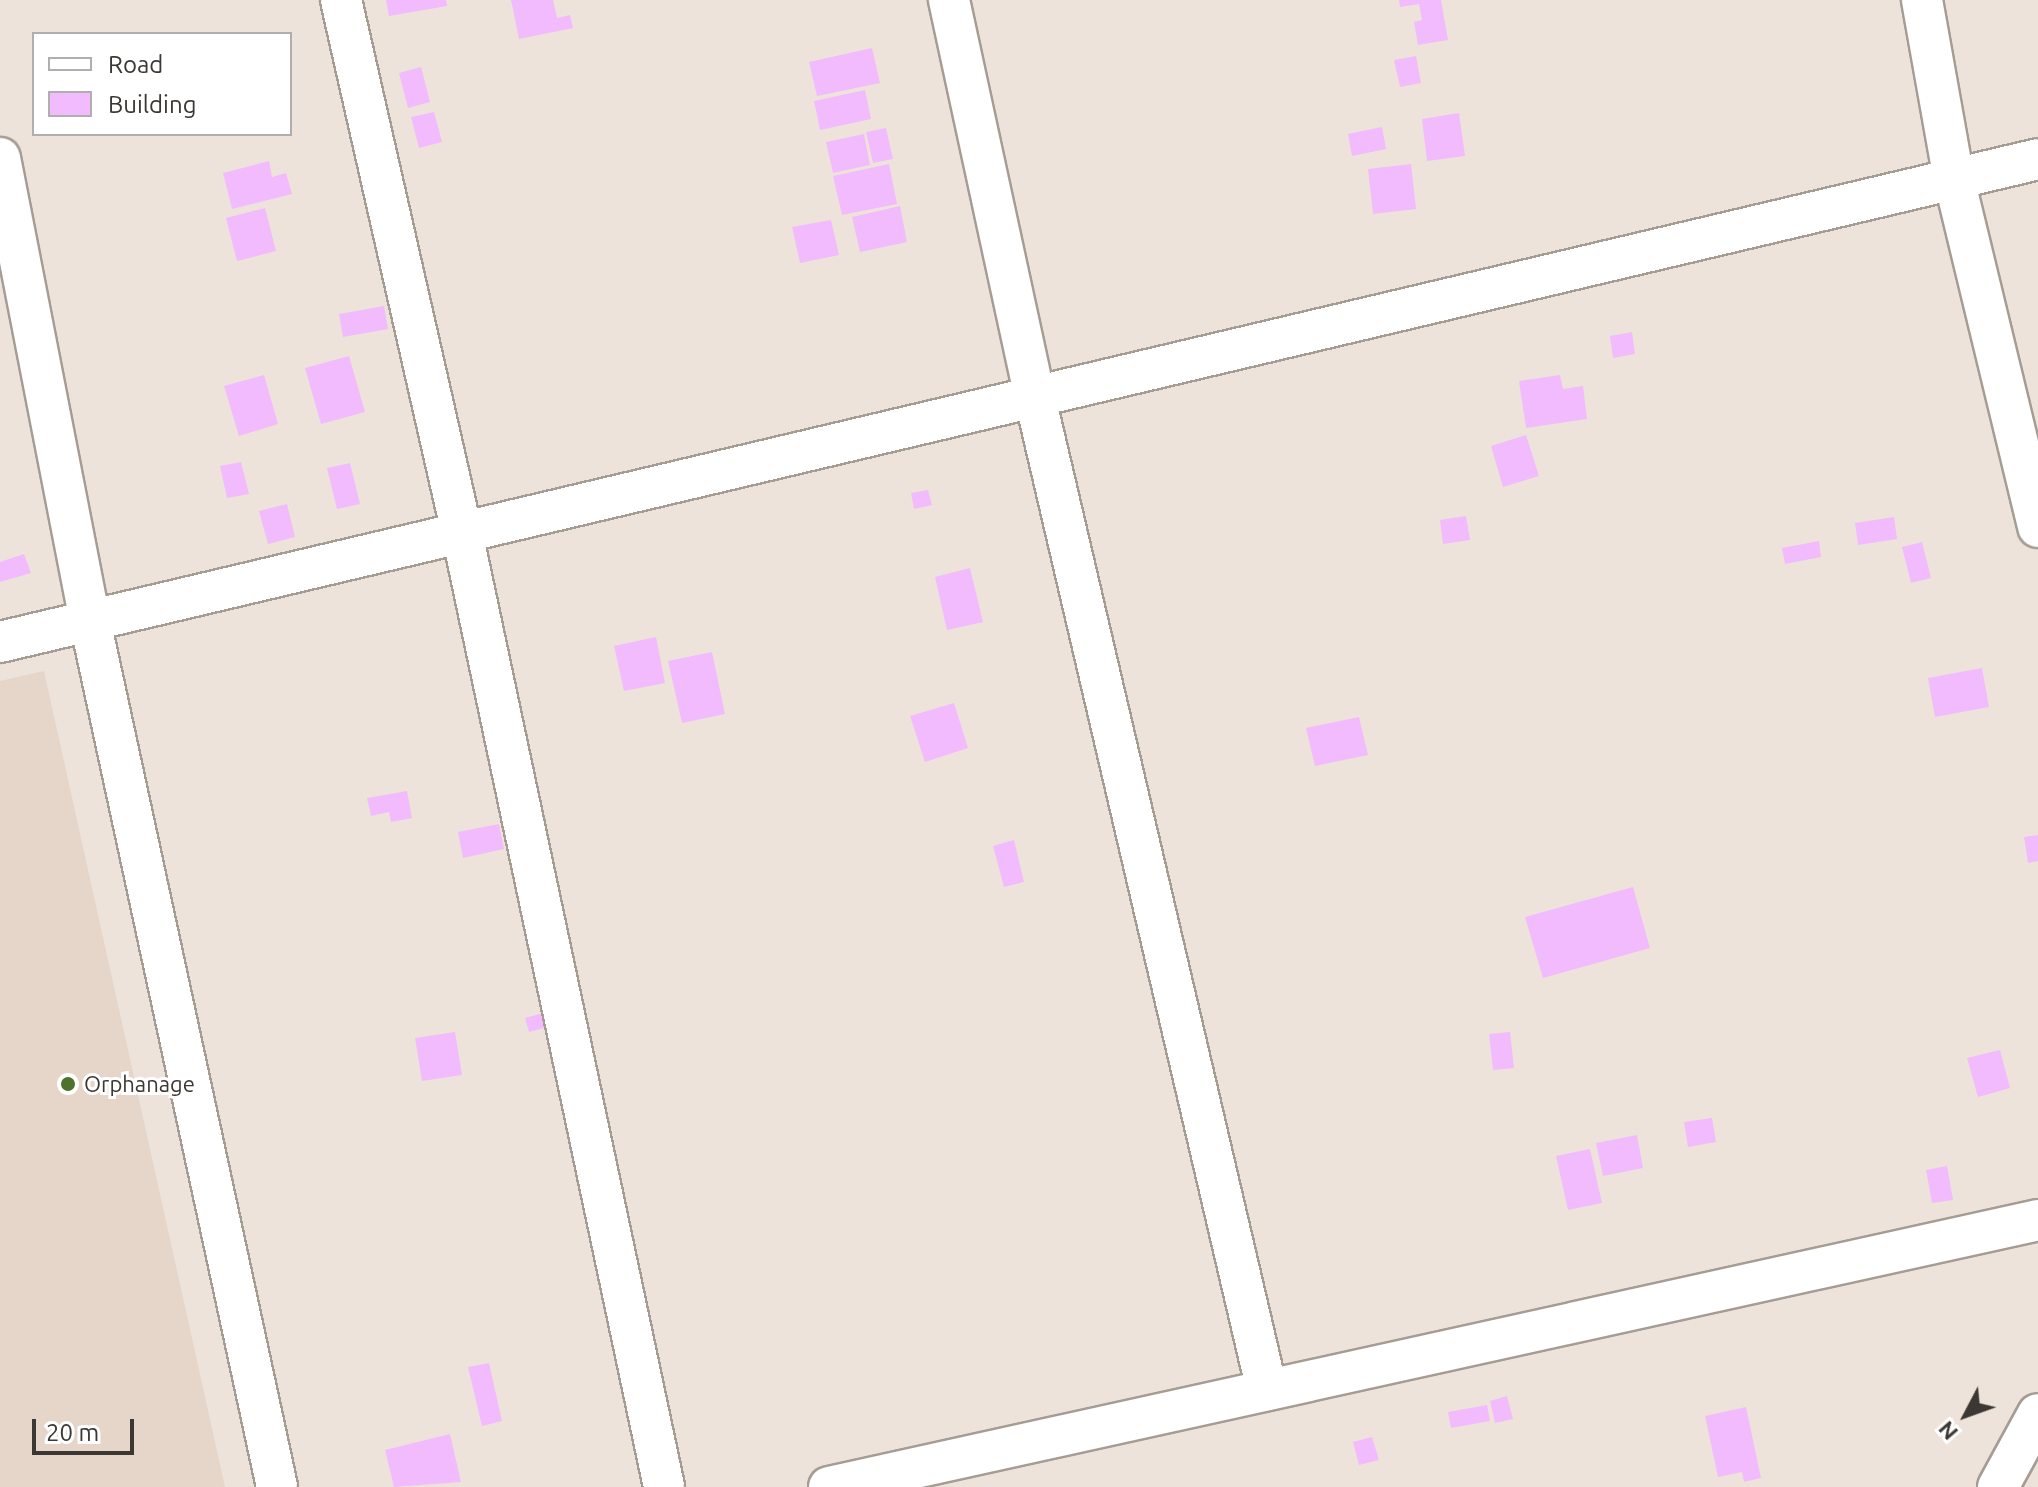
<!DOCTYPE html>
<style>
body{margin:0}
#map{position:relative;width:2038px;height:1487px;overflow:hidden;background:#eee3db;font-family:Ubuntu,sans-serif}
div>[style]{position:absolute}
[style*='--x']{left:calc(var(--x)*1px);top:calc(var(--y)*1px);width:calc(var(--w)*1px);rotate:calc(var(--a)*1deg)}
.built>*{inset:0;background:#e6d6c9}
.building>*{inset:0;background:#f1bbfd}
.roads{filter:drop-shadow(2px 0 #a59c94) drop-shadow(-2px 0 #a59c94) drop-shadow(0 2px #a59c94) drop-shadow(0 -2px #a59c94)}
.minor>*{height:40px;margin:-20px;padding:0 20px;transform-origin:20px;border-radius:20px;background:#fff}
.dots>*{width:22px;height:22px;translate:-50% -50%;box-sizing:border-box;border:4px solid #fff;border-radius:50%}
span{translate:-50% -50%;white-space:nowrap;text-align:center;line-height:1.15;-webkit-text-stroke:6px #fff;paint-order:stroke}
.poi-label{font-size:22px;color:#3b3733}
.left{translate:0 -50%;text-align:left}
.legend{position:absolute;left:32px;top:32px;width:260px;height:104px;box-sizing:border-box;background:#fff;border:2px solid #b1afad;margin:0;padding:10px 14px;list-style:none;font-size:24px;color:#3b3733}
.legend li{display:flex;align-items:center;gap:16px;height:40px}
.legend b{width:40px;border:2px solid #b1afad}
.north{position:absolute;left:1926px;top:1375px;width:80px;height:80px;-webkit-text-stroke:6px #fff;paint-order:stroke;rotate:229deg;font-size:22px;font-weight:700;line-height:32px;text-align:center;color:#3b3733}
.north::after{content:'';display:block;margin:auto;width:28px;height:36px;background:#3b3733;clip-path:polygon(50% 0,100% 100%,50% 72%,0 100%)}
.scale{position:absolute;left:32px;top:1419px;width:102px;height:36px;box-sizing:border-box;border:4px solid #3b3733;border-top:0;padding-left:10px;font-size:24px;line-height:28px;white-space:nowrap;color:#3b3733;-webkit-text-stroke:6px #fff;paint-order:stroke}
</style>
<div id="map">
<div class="built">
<i style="clip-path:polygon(44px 671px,225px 1487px,0 1487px,0 681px)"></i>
</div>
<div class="building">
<i style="clip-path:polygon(386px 0,446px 0,447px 6px,389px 16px)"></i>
<i style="clip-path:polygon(511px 0,553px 0,557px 18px,570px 15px,573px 28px,519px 39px)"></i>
<i style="clip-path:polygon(1399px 0,1441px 0,1448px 40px,1418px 45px,1414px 22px,1422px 20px,1419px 4px,1400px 7px)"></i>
<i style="clip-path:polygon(872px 48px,880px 83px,817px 96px,809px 62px)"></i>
<i style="clip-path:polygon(1416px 56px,1421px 83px,1400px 87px,1394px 60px)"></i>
<i style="clip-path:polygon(421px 67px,430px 102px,408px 108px,399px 73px)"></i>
<i style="clip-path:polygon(865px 90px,871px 119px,820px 130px,814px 101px)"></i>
<i style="clip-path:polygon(434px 112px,442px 142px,419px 148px,411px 117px)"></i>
<i style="clip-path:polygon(1459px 113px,1465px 156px,1427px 161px,1422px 119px)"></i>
<i style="clip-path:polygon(1382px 127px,1386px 149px,1352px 156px,1348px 134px)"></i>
<i style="clip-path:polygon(886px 128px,893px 159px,873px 163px,866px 132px)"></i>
<i style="clip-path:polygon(864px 134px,870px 165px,833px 173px,826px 142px)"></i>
<i style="clip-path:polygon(269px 161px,272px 177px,286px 173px,292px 194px,232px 209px,223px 173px)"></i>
<i style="clip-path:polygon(889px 164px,897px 204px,842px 215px,833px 176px)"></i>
<i style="clip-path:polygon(1411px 164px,1416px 209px,1373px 214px,1368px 169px)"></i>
<i style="clip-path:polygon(900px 206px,907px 242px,860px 252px,852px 217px)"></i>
<i style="clip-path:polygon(265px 208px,276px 251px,237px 261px,226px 218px)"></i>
<i style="clip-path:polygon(831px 220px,839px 255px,800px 263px,792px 227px)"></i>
<i style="clip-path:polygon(384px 306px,388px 329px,343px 337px,339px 314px)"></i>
<i style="clip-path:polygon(1632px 332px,1635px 354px,1613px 358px,1610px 336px)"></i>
<i style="clip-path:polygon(349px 356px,365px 412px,321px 424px,305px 368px)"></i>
<i style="clip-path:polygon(264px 375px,278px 424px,239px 436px,224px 386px)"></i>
<i style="clip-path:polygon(1560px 375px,1563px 389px,1583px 386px,1587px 419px,1526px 428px,1519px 381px)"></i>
<i style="clip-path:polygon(1526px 435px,1539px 476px,1503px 487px,1491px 446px)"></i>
<i style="clip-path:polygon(241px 462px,249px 494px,227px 498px,220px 466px)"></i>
<i style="clip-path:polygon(350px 463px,360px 504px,337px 509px,327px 468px)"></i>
<i style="clip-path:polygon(928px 490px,932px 505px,914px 509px,911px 493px)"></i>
<i style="clip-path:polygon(287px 504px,295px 537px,268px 544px,259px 511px)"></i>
<i style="clip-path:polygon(1466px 516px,1470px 540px,1443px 544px,1440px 520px)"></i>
<i style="clip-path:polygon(1894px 517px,1897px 539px,1858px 545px,1855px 523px)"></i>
<i style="clip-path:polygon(1819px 541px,1821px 557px,1785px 564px,1782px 548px)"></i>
<i style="clip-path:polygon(1922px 542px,1931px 578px,1911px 583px,1902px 547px)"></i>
<i style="clip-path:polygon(24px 554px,31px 573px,0 582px,0 562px)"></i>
<i style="clip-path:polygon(970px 568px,983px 622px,947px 630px,935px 577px)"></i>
<i style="clip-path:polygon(656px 637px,665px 683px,624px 691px,614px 646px)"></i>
<i style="clip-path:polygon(712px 652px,725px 714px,682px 723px,668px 661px)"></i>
<i style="clip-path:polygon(1982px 668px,1989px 707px,1935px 717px,1928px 678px)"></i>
<i style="clip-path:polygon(954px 703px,968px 748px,925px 762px,910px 716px)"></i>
<i style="clip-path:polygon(1359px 717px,1368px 755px,1315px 766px,1306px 728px)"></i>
<i style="clip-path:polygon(407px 791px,412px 818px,391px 822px,389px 812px,371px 816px,367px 798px)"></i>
<i style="clip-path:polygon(499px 824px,504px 849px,463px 858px,458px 832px)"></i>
<i style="clip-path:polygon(2038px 835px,2038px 861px,2028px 863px,2024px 837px)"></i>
<i style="clip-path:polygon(1014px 840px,1024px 882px,1004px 887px,993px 846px)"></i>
<i style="clip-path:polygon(1633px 887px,1650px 948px,1543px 978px,1525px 917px)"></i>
<i style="clip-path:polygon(543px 1013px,547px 1027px,529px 1032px,525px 1018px)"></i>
<i style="clip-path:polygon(455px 1032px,462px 1075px,422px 1081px,415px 1038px)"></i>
<i style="clip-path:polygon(1510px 1032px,1514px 1068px,1493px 1070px,1489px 1034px)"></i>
<i style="clip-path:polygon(2000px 1050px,2010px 1088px,1978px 1097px,1967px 1058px)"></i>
<i style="clip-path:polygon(1712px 1118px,1716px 1142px,1688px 1147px,1684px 1122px)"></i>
<i style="clip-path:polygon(1637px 1135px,1643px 1168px,1603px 1176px,1596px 1143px)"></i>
<i style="clip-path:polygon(1590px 1149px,1602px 1203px,1568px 1210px,1556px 1156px)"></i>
<i style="clip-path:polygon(1947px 1166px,1953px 1200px,1932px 1203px,1926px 1170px)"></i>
<i style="clip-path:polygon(489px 1363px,502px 1421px,482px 1426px,468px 1367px)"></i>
<i style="clip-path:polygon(1507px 1396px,1513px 1419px,1495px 1423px,1490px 1401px)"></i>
<i style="clip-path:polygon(1487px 1405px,1490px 1421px,1451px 1428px,1448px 1412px)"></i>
<i style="clip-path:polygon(1746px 1407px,1761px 1478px,1744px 1482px,1742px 1472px,1718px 1477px,1705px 1416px)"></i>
<i style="clip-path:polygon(450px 1434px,461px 1482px,394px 1487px,385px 1450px)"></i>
<i style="clip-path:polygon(1372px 1437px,1379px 1460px,1359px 1465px,1353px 1442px)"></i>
</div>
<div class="roads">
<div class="minor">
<i style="--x:341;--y:0;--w:547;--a:77.21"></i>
<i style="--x:462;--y:533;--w:975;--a:78.04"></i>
<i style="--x:949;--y:0;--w:407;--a:77.8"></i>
<i style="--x:1035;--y:398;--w:1019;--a:76.84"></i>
<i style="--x:1922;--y:0;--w:182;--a:79.9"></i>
<i style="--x:1954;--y:179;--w:358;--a:76.4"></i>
<i style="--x:0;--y:158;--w:472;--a:79"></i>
<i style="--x:90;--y:621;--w:886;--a:77.81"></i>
<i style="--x:0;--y:642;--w:2094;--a:-13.33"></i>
<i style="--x:829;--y:1487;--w:1238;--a:-12.45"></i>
<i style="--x:1998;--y:1487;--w:83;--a:-61.3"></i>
</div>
</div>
<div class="dots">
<i style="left:68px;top:1084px;background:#4e722b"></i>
</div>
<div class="poi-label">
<span class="left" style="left:84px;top:1084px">Orphanage</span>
</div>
<ul class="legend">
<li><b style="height:10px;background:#fff"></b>Road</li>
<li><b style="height:22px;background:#f1bbfd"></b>Building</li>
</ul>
<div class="north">N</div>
<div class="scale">20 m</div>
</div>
